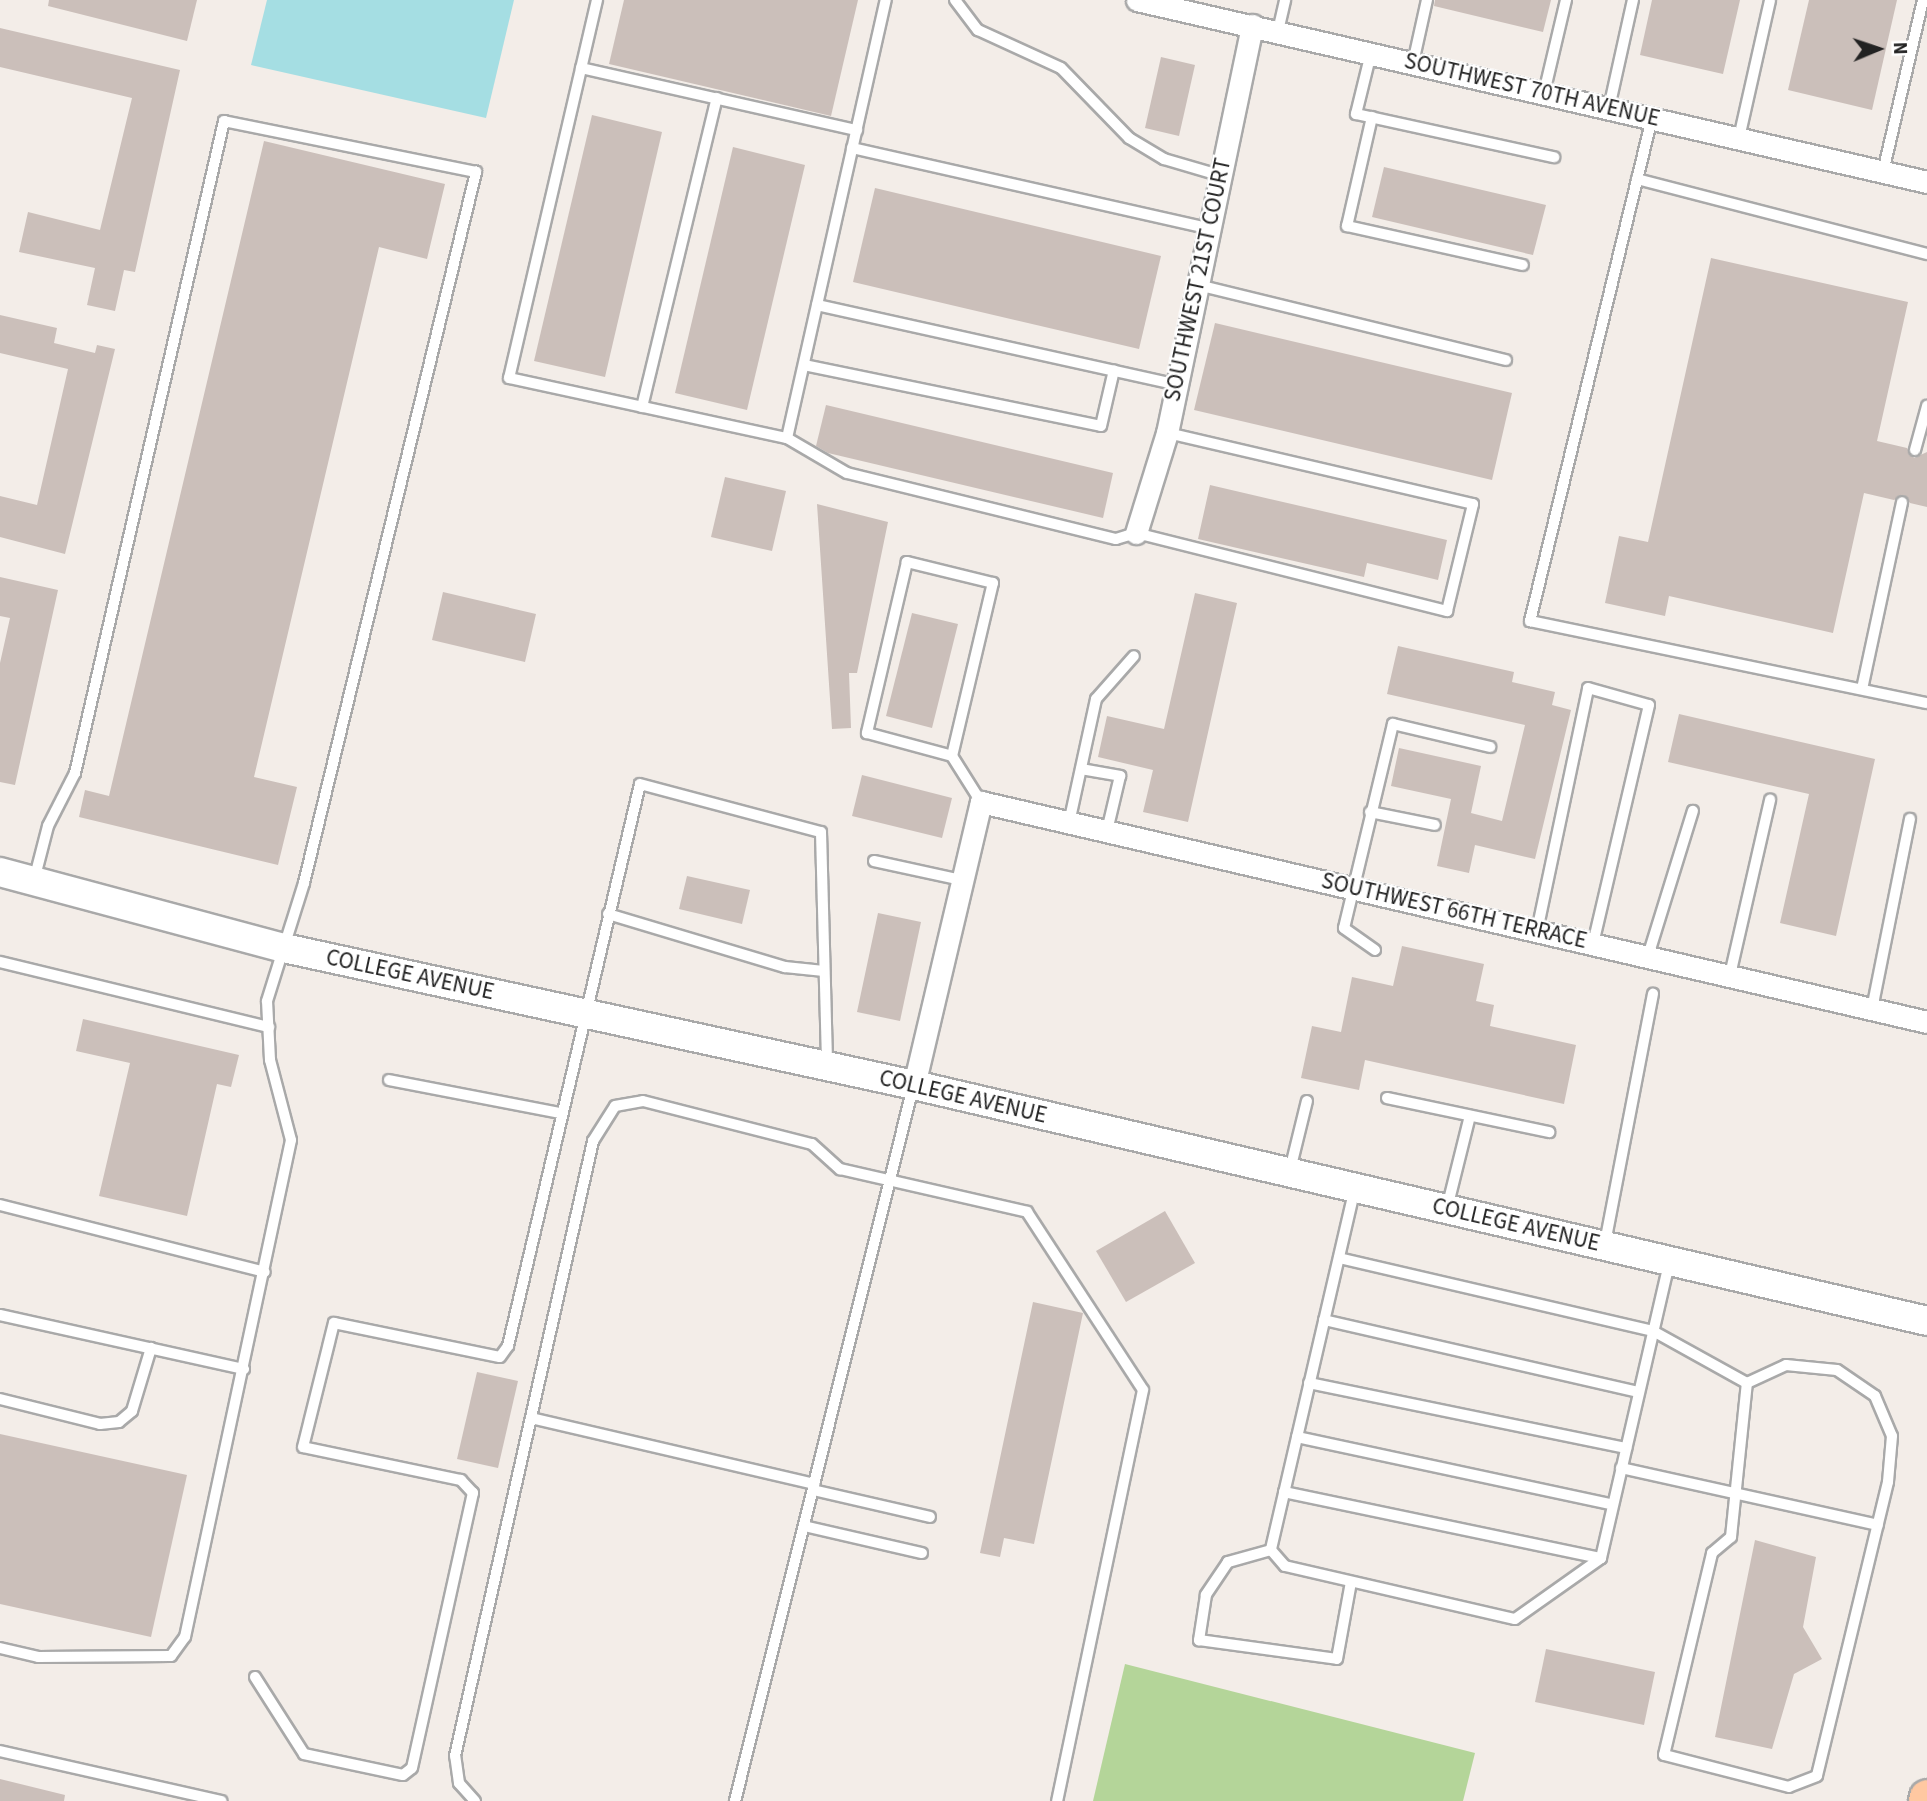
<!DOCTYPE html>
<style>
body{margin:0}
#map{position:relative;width:1927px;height:1801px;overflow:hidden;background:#f3ede8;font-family:"Source Sans 3",sans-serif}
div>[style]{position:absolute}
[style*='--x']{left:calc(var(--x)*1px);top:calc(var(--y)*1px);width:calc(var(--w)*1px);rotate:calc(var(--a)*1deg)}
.forest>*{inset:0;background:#b4d599}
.water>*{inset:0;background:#a5dee3}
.building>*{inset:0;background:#cbbfba}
.roads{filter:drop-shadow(2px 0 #a9a9a9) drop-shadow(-2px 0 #a9a9a9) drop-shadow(0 2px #a9a9a9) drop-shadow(0 -2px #a9a9a9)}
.service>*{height:10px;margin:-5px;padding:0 5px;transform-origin:5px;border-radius:5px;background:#fff}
.minor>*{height:21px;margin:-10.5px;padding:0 10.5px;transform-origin:10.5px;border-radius:10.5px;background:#fff}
.tertiary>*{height:28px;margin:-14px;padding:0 14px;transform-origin:14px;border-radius:14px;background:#fff}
.primary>*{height:35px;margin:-17.5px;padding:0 17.5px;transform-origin:17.5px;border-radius:17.5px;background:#ffc8a1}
span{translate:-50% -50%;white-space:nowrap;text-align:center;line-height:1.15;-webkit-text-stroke:5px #fff;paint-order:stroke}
.street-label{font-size:23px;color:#222}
.north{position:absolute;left:1843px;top:14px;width:70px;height:70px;-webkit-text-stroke:5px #fff;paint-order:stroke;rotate:88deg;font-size:19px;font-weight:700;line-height:28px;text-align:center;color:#222}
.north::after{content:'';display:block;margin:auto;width:24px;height:32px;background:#222;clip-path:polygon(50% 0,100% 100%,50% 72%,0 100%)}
</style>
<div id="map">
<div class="forest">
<i style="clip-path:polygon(1125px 1664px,1475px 1753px,1463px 1801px,1093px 1801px)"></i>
</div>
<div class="water">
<i style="clip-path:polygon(267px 0,514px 0,486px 118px,251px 65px)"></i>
</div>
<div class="building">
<i style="clip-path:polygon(49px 0,197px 0,187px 41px,48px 6px)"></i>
<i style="clip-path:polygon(624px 0,858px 0,831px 116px,609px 64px)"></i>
<i style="clip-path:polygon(1435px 0,1551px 0,1543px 32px,1434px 6px)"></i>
<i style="clip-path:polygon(1652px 0,1740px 0,1723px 74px,1640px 55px)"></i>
<i style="clip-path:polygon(1809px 0,1897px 0,1872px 110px,1788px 90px)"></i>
<i style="clip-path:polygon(0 28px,180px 70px,135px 272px,124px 270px,115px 311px,87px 305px,95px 268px,19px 252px,28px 212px,100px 230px,132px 98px,0 67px)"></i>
<i style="clip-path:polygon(1161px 57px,1195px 65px,1179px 136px,1145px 128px)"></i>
<i style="clip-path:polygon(592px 115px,662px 132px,605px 377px,534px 361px)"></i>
<i style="clip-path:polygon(264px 141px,445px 184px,427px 259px,379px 247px,254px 777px,297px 787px,278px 865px,79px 817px,85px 790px,109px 796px)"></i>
<i style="clip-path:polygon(733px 147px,805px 165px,747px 410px,675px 393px)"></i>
<i style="clip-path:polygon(1384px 167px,1546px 205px,1533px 255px,1372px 217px)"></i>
<i style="clip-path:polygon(875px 188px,1161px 256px,1139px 349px,853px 282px)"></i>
<i style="clip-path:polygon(1711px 258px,1908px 302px,1877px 441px,1907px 448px,1914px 458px,1927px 452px,1927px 507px,1910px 503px,1904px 495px,1894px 500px,1864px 493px,1833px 633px,1669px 596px,1665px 616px,1605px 603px,1619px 536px,1648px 542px)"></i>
<i style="clip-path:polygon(0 315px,57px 328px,54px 343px,95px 353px,97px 345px,115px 349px,65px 554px,0 537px,0 496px,37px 505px,68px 369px,0 353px)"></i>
<i style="clip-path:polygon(1215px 323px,1512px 393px,1492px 480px,1194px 410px)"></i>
<i style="clip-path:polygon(826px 405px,1113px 473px,1103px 518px,828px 453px,816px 446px)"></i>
<i style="clip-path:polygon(725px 477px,786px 491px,772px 551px,711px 537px)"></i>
<i style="clip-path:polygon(1210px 485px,1447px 540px,1438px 580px,1367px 563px,1364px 577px,1198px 539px)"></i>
<i style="clip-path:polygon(817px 504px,888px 522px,857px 673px,849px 673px,851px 728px,832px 729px)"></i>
<i style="clip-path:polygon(0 577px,58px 590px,15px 785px,0 782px,0 663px,10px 618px,0 616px)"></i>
<i style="clip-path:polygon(443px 592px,536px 614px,525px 662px,432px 640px)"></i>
<i style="clip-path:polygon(1195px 593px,1237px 603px,1188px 822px,1143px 812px,1153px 770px,1098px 757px,1107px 716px,1164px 729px)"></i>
<i style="clip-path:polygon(912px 613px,958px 624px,932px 728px,886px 716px)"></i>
<i style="clip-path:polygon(1398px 646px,1514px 672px,1512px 682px,1555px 692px,1552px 705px,1571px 710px,1535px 859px,1475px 845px,1469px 873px,1437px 866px,1451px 799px,1391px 786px,1399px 748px,1481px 766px,1471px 813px,1502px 821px,1525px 725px,1387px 694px)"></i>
<i style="clip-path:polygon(1679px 714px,1875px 759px,1836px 936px,1780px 923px,1809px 794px,1668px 762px)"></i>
<i style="clip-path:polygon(862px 775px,952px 798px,942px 838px,852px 816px)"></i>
<i style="clip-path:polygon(687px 876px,750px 890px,742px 924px,679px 909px)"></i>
<i style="clip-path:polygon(878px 913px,921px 922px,900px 1021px,857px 1012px)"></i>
<i style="clip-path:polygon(1402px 946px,1484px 964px,1476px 1001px,1494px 1005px,1490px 1026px,1576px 1045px,1564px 1104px,1365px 1060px,1359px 1090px,1301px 1078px,1312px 1026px,1341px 1032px,1352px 977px,1393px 986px)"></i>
<i style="clip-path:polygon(83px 1019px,239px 1055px,231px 1087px,217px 1084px,187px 1216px,99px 1196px,130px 1063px,76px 1051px)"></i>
<i style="clip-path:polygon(1165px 1211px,1195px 1263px,1126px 1302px,1096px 1251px)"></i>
<i style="clip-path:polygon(1033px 1302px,1083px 1313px,1034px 1544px,1004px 1538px,1000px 1557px,980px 1553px)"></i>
<i style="clip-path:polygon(477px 1372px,518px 1381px,498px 1468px,457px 1459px)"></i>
<i style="clip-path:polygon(0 1434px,187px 1475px,151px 1637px,0 1604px)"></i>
<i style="clip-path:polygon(1755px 1540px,1816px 1557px,1803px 1627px,1822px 1659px,1794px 1674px,1772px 1749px,1715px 1737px)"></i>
<i style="clip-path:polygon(1546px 1649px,1655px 1672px,1644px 1725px,1535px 1702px)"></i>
<i style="clip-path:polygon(0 1779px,65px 1795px,64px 1801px,0 1801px)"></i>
</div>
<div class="roads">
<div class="service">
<i style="--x:597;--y:0;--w:388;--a:103.1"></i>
<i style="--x:509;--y:378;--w:284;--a:12.2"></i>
<i style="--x:787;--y:438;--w:69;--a:30.3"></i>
<i style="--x:847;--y:473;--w:277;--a:13.8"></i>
<i style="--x:1116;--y:539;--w:21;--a:-17"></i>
<i style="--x:1136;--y:533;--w:321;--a:14.1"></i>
<i style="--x:1447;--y:611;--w:110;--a:-76.3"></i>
<i style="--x:1473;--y:504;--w:314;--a:-166.9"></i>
<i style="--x:955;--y:0;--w:38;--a:53"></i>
<i style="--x:978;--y:30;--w:91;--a:24.6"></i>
<i style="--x:1061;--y:68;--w:98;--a:45.8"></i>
<i style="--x:1129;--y:138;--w:41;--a:31"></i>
<i style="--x:1164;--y:159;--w:60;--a:16.3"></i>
<i style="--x:1278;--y:31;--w:32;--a:-77"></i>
<i style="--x:1371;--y:53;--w:63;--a:103.8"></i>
<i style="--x:1356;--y:114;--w:203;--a:12.3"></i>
<i style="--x:1413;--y:63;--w:65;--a:-77.5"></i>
<i style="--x:581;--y:68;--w:283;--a:12.7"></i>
<i style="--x:1544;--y:93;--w:96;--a:-76.7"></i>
<i style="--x:1609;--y:108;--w:111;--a:-77.5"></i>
<i style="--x:1372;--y:117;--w:112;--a:102.9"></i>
<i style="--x:1347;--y:226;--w:180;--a:12.5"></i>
<i style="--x:1652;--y:118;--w:518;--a:103.63"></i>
<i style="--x:1530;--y:621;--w:405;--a:11.7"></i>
<i style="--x:1739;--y:138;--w:141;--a:-77.3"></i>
<i style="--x:852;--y:148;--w:368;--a:12.7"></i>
<i style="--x:1883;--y:172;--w:177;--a:-76.9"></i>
<i style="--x:1637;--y:179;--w:300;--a:14.5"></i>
<i style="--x:1198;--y:285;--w:317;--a:13.7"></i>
<i style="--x:817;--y:305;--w:366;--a:12.5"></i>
<i style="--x:804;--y:365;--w:303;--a:11.6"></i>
<i style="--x:1101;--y:426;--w:57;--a:-76.9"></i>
<i style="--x:642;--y:407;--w:318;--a:-76.4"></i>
<i style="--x:787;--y:438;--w:449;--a:-77.3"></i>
<i style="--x:1915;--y:450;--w:46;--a:-74.7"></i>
<i style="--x:1862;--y:689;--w:191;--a:-77.9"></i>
<i style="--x:952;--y:756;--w:178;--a:-76.7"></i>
<i style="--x:993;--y:583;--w:89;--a:-166.3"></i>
<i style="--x:907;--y:562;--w:176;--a:103.2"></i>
<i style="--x:867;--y:733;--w:88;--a:15.1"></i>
<i style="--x:952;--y:756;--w:54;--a:57.8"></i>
<i style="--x:1081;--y:769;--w:40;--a:10"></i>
<i style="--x:1120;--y:776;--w:57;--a:103.3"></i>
<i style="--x:1370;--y:812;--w:66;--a:11.3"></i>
<i style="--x:1069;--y:823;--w:127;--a:-77.7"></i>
<i style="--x:1096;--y:699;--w:57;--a:-48.5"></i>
<i style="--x:874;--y:861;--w:90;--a:12.2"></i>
<i style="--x:608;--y:914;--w:185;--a:16.7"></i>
<i style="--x:785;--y:967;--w:39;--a:6"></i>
<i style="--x:1537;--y:931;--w:248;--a:-78.1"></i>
<i style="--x:1588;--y:688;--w:63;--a:15.6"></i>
<i style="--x:1649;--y:705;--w:245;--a:103.2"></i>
<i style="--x:1375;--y:950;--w:38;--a:-145"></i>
<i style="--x:1344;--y:928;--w:210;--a:-76.5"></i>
<i style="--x:1393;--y:724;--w:100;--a:13.3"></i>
<i style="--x:1648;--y:956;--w:152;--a:-72.8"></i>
<i style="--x:0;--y:962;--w:277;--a:13.6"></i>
<i style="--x:1730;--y:975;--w:180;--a:-77.1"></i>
<i style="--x:1872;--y:1009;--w:194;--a:-78.7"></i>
<i style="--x:389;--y:1080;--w:175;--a:10.9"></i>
<i style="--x:1387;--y:1098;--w:166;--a:11.9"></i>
<i style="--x:1290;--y:1170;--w:71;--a:-76.2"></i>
<i style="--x:1355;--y:1188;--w:372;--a:103.1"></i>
<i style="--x:1271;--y:1550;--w:21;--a:49"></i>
<i style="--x:1285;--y:1566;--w:236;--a:13"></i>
<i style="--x:1515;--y:1619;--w:105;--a:-35.3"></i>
<i style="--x:1601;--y:1558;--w:303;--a:-77"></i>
<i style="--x:0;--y:1205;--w:273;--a:14.2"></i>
<i style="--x:1447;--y:1208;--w:95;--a:-76"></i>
<i style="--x:1605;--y:1243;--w:254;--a:-79.1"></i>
<i style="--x:1339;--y:1258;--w:322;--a:13.1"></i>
<i style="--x:1653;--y:1331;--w:107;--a:29"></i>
<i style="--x:1747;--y:1383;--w:43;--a:-24.8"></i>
<i style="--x:1786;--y:1365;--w:51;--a:5.6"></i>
<i style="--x:1837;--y:1370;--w:46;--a:34.4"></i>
<i style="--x:1875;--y:1396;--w:43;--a:67"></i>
<i style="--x:1892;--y:1436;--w:46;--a:95"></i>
<i style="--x:1888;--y:1482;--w:302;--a:103.6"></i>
<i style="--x:1817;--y:1776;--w:30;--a:159"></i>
<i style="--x:1789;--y:1787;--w:129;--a:-165.6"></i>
<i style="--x:1664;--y:1755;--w:208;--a:-76.6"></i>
<i style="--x:1712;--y:1553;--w:25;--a:-40"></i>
<i style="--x:1731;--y:1537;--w:155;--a:-84.1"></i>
<i style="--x:0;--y:1315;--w:250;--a:12.5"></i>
<i style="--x:1324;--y:1320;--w:323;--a:12.9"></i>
<i style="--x:1309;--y:1383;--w:324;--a:11.6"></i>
<i style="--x:0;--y:1399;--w:103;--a:14"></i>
<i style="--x:100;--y:1424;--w:19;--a:-6"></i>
<i style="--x:119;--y:1422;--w:17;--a:-40"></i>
<i style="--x:132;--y:1411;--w:66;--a:-73.2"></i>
<i style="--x:531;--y:1418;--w:291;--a:13.1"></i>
<i style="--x:1297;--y:1437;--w:323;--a:12.1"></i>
<i style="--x:1621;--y:1468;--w:263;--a:12.5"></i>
<i style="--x:813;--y:1490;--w:120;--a:13"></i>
<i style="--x:1284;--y:1492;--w:324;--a:11.8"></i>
<i style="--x:804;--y:1526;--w:121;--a:12.9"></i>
<i style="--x:1271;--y:1550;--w:45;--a:164.4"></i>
<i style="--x:1228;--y:1562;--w:40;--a:124"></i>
<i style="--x:1206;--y:1595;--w:46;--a:98.8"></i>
<i style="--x:1199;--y:1640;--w:139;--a:7.8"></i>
<i style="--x:1337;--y:1659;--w:78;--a:-79.7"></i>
<i style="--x:0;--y:1648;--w:39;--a:13"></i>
<i style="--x:38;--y:1657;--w:133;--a:-0.4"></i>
<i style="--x:171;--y:1656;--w:24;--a:-54"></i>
<i style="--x:185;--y:1637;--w:508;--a:-77.96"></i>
<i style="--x:291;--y:1140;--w:83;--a:-104.7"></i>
<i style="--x:270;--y:1060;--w:59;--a:-92.9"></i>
<i style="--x:267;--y:1001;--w:124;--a:-72.6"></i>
<i style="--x:304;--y:883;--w:732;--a:-76.4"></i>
<i style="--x:476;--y:172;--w:257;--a:-168.6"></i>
<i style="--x:224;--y:121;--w:669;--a:102.87"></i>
<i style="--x:75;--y:773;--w:59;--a:117"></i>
<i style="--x:48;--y:826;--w:56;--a:104.5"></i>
<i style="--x:255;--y:1677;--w:91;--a:57.5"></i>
<i style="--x:304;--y:1754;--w:101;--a:12"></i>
<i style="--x:403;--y:1775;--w:11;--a:-38"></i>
<i style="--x:412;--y:1768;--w:282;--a:-77.5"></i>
<i style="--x:473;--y:1493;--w:18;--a:-133"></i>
<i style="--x:461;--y:1480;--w:161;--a:-168.2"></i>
<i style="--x:303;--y:1447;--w:128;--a:-76"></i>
<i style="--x:334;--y:1323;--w:169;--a:11.6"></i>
<i style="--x:500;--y:1357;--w:14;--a:-54"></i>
<i style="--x:508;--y:1346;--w:577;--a:-76.78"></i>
<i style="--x:640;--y:784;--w:187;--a:14.9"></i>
<i style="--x:821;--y:832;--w:231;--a:88.5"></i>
<i style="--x:0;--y:1751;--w:227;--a:12.7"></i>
<i style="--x:475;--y:1801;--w:24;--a:-132"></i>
<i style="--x:459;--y:1783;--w:27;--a:-98"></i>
<i style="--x:455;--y:1756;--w:630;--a:-77.35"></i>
<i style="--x:593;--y:1141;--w:41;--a:-57.8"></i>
<i style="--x:615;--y:1106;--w:28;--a:-10"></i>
<i style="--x:643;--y:1101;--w:174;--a:14.3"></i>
<i style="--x:812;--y:1144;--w:38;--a:42"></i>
<i style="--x:840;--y:1169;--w:192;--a:12.9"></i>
<i style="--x:1027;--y:1212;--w:212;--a:56.9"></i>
<i style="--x:1143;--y:1390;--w:420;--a:101.8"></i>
<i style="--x:735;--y:1801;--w:736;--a:-76"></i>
</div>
<div class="minor">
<i style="--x:1137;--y:0;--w:811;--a:12.97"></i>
<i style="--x:1136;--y:533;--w:105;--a:-72.8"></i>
<i style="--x:1167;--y:433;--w:417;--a:-78.2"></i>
<i style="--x:914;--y:1085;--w:291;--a:-76.7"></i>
<i style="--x:981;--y:802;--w:971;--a:13.09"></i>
</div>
<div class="tertiary">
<i style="--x:0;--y:872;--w:294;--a:15"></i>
<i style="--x:284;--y:948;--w:645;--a:12.27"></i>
<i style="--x:914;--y:1085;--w:1040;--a:13.11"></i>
</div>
<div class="primary">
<i style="--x:1926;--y:1801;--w:4;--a:-76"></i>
</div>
</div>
<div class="street-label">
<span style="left:1532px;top:90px;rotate:13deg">SOUTHWEST 70TH AVENUE</span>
<span style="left:1198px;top:280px;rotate:-78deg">SOUTHWEST 21ST COURT</span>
<span style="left:1454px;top:911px;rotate:13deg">SOUTHWEST 66TH TERRACE</span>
<span style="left:410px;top:975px;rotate:12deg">COLLEGE AVENUE</span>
<span style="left:963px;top:1097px;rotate:13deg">COLLEGE AVENUE</span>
<span style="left:1516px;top:1225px;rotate:13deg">COLLEGE AVENUE</span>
</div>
<div class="north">N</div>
</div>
